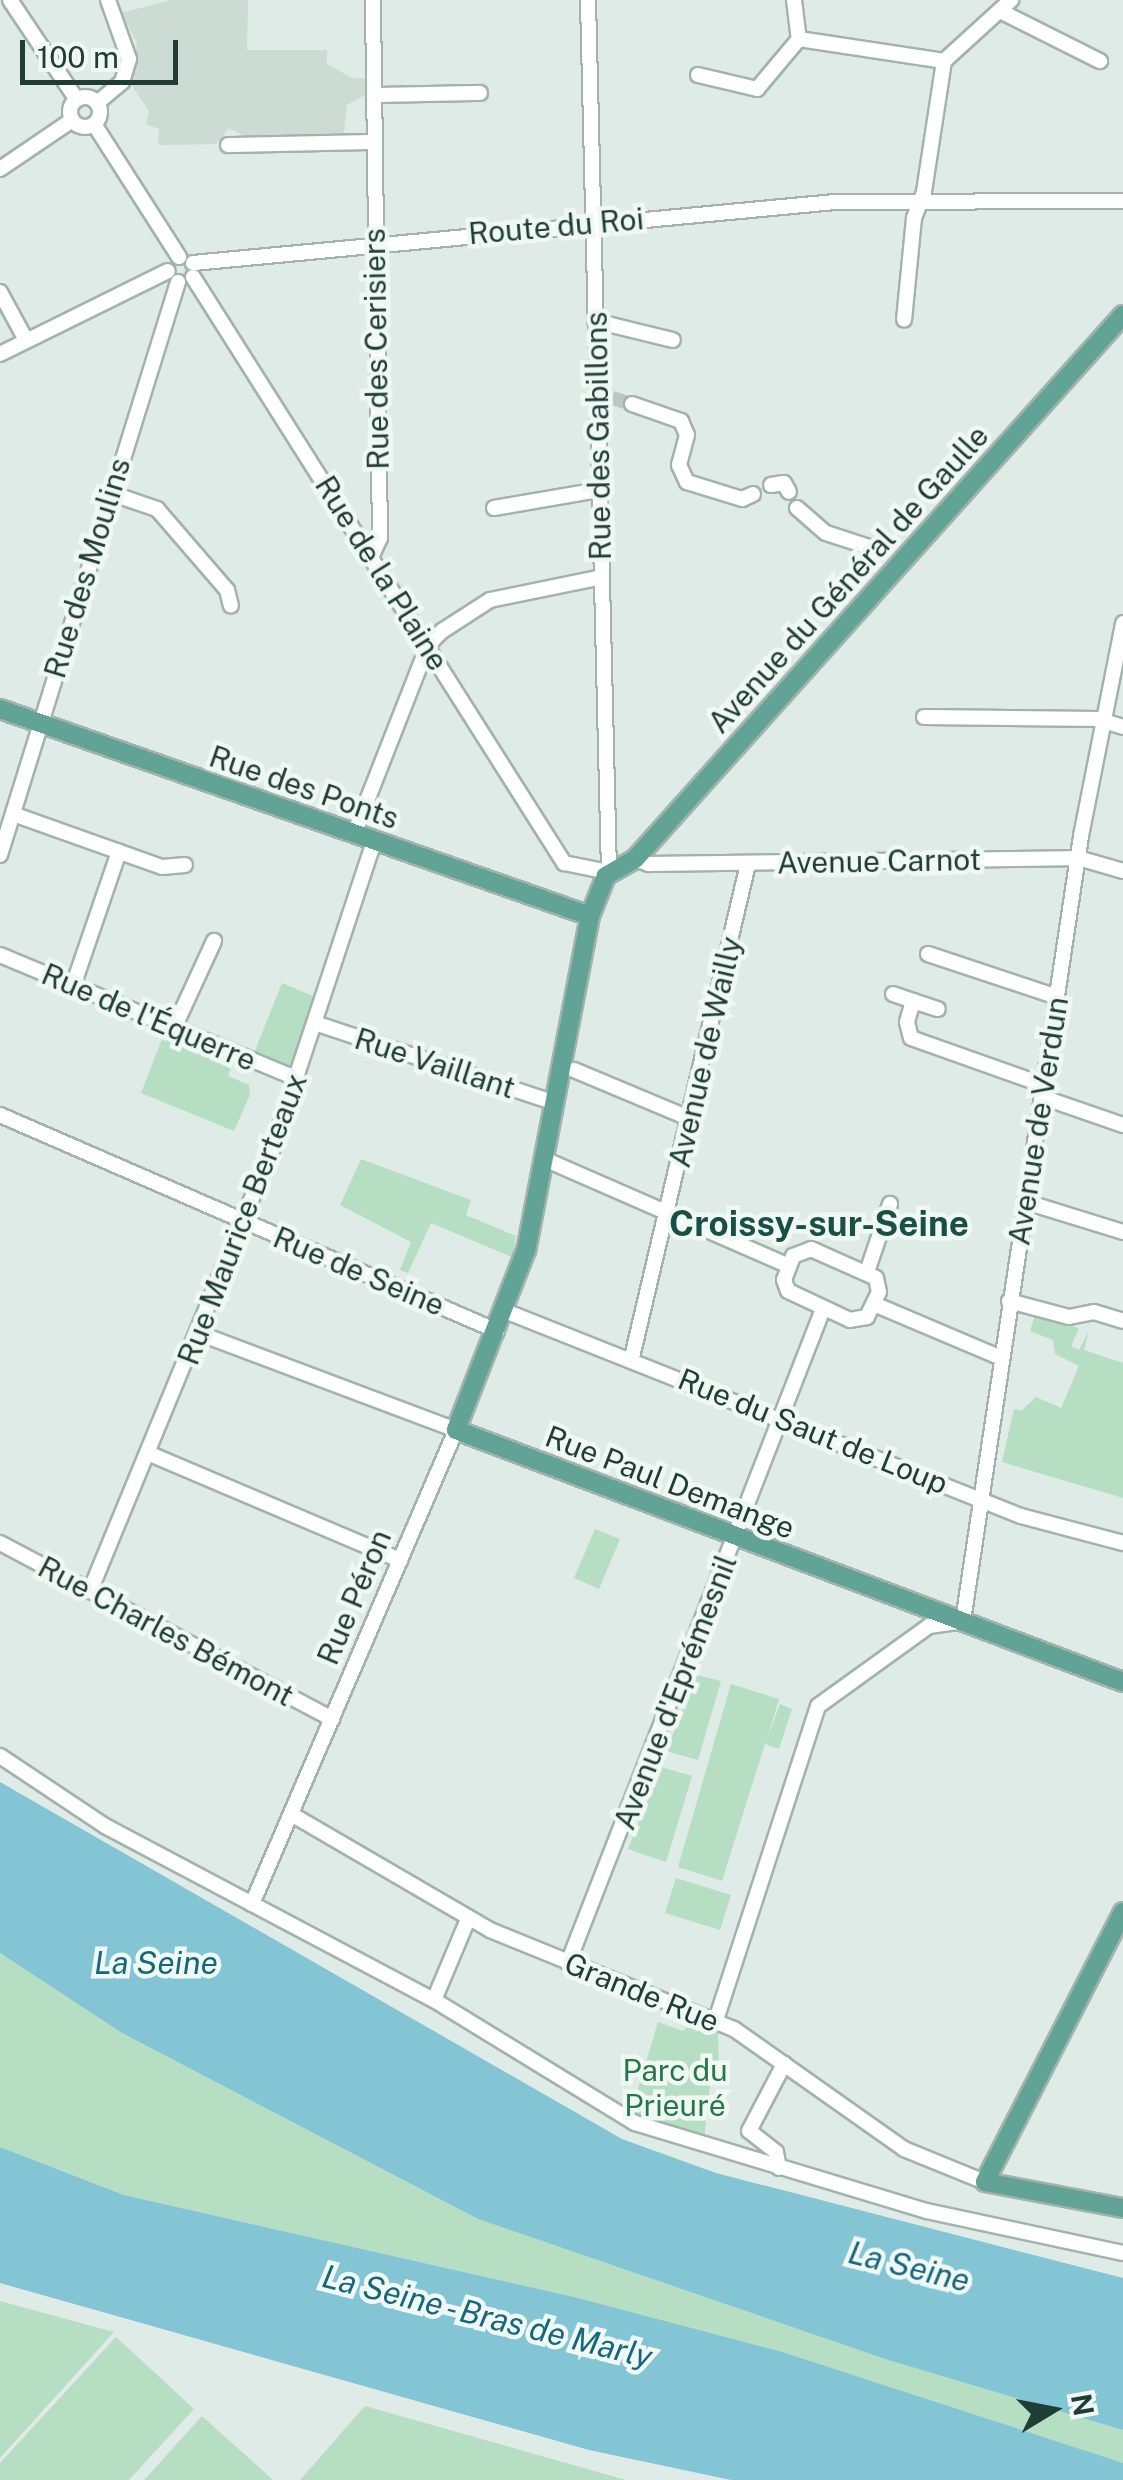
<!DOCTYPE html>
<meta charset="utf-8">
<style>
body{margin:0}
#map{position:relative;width:1123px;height:2480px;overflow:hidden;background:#dfebe6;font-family:"Public Sans",sans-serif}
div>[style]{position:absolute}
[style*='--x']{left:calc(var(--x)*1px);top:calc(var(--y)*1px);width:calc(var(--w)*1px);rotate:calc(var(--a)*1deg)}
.built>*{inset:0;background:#cddbd5}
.green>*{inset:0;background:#b6dec3}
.water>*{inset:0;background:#83c5d5}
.minor-tunnel>*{height:14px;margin-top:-7px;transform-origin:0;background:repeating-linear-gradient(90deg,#b9c8c3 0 14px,transparent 0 21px)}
.roads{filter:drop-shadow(2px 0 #a2b3ae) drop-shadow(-2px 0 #a2b3ae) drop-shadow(0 2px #a2b3ae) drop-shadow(0 -2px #a2b3ae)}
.minor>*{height:14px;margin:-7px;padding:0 7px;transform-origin:7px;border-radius:7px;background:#fff}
.minor>.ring{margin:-7px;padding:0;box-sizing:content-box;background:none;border:14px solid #fff;border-radius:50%}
.major>*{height:18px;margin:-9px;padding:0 9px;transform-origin:9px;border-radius:9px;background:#61a495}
span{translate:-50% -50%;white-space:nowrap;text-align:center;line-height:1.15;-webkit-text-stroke:9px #f0f8f4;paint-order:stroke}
.street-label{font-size:30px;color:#1f3c36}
.park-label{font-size:30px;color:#277649}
.water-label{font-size:32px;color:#16667c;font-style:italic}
.quarter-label{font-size:35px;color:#1a4f45;font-weight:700}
.north{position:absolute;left:1003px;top:2360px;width:100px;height:100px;-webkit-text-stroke:8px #f0f8f4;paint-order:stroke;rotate:80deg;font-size:28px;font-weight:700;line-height:40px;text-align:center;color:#1f3c36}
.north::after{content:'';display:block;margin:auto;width:35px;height:45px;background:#1f3c36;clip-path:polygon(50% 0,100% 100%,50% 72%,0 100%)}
.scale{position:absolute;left:20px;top:40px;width:158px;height:45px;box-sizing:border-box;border:5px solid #1f3c36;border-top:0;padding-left:12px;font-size:30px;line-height:35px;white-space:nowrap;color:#1f3c36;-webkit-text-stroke:8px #f0f8f4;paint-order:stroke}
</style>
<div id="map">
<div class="built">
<i style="clip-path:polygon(171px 0,248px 0,247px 50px,327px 50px,327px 64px,352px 78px,366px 78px,365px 95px,347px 105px,344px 133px,247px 138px,229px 128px,216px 144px,158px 145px,159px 129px,146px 124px,149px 111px,130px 83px,137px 43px,121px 13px)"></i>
</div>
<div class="green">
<i style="clip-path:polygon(282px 983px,315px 997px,294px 1068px,254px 1053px)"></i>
<i style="clip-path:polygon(165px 1031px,234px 1060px,228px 1076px,249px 1085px,250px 1095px,234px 1131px,141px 1093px)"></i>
<i style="clip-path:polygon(361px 1159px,471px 1200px,466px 1215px,516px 1236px,512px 1257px,431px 1223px,408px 1273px,400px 1270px,411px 1242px,340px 1205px)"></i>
<i style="clip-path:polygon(1035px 1315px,1079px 1328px,1071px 1346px,1079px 1350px,1089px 1331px,1084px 1350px,1123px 1363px,1123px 1498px,1002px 1462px,1014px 1409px,1021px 1411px,1036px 1397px,1061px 1408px,1079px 1366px,1055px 1354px,1053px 1340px,1030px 1331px)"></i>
<i style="clip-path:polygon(595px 1529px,620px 1539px,599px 1589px,574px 1578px)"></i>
<i style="clip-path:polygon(697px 1675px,721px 1681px,698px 1760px,666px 1751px)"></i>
<i style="clip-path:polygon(731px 1684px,779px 1699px,767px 1739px,780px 1704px,792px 1709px,779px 1749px,765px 1744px,722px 1881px,678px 1867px)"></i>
<i style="clip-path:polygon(661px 1767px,692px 1776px,666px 1862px,628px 1849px)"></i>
<i style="clip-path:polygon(676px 1878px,731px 1895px,720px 1930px,665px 1913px)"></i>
<i style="clip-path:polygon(0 1953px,122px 2033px,478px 2219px,888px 2360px,1123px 2430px,1123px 2463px,574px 2297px,124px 2195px,0 2147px)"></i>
<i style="clip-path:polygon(658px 2022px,683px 2031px,692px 2023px,718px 2033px,719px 2066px,712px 2066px,704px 2140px,630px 2115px)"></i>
<i style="clip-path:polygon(0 2301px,114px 2332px,0 2458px)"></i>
<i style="clip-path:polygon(116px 2337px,194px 2409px,129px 2480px,0 2480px,0 2463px)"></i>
<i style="clip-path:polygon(365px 2406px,626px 2480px,300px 2480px)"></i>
<i style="clip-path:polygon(202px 2416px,273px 2480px,144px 2480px)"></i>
</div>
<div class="water">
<i style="clip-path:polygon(0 1782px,622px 2139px,716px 2173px,1123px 2278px,1123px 2430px,888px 2360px,478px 2219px,122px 2033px,0 1953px)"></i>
<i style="clip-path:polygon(0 2147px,124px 2195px,574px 2297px,782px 2352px,1123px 2463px,1123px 2480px,731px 2480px,589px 2450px,0 2283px)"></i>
</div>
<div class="minor-tunnel">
<i style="--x:612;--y:398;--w:21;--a:17"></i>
<i style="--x:869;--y:547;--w:19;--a:16"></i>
</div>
<div class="roads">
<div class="minor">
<i style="--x:10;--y:0;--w:120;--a:56.2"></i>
<i style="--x:588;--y:0;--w:872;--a:88.62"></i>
<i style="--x:794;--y:0;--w:39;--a:83"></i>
<i style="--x:799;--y:39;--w:147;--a:8.6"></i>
<i style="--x:944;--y:61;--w:133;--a:98.7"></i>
<i style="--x:924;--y:192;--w:28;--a:111"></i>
<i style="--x:914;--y:218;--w:102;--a:95.6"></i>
<i style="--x:1000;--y:11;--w:112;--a:26.6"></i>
<i style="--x:944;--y:61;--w:91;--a:-42.3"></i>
<i style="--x:698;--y:75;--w:61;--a:13.3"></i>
<i style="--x:757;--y:89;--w:65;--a:-50"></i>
<i style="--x:374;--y:95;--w:106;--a:-1.1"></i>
<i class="ring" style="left:70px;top:97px;width:16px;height:16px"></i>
<i style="--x:97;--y:103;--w:33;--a:-40"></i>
<i style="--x:122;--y:82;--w:24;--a:-73"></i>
<i style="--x:129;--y:59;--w:63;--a:-109.6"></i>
<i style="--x:94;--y:124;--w:158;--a:57.4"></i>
<i style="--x:228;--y:145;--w:146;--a:-1.2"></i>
<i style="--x:0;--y:169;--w:87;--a:-34.2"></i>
<i style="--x:193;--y:263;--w:645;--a:-5.43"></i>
<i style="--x:835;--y:202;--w:288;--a:-0.2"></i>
<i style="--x:193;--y:277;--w:694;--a:57.66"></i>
<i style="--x:564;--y:863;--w:46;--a:11.3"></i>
<i style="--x:0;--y:292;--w:55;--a:61.6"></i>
<i style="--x:595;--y:321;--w:80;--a:13.7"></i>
<i style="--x:0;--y:354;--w:187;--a:-26.3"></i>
<i style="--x:632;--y:404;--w:52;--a:19.1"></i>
<i style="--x:681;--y:421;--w:15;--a:67"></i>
<i style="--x:687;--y:435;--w:31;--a:105"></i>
<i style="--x:679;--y:465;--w:19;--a:65"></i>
<i style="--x:687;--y:482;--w:58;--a:17.2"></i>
<i style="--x:742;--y:499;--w:12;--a:-24"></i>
<i style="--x:771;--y:485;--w:13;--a:-9"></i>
<i style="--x:784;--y:483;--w:10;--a:61"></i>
<i style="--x:110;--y:493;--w:50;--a:18.8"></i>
<i style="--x:157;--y:509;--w:107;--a:49.2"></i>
<i style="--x:227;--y:590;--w:16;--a:76"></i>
<i style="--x:494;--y:508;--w:107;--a:-9.7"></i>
<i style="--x:797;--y:508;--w:38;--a:41"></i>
<i style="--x:826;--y:533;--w:45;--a:18"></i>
<i style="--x:372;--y:555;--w:19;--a:-65"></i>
<i style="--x:380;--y:538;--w:538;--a:-90.75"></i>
<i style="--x:924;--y:717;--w:173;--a:0.7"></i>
<i style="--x:1097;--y:719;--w:27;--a:17"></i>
<i style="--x:13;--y:814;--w:158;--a:19.6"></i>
<i style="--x:162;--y:867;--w:23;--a:-5"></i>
<i style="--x:354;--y:834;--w:203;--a:-68.6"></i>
<i style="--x:428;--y:645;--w:20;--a:-45"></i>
<i style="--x:442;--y:631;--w:57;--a:-32.9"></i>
<i style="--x:490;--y:600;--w:114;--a:-11.6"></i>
<i style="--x:0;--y:855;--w:600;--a:-72.74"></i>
<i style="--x:635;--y:859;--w:15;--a:20"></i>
<i style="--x:649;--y:864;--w:429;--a:-0.8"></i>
<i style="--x:1078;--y:858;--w:47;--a:16.1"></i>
<i style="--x:928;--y:954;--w:136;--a:18.4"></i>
<i style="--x:0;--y:955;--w:323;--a:22.6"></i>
<i style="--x:73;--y:986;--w:142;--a:-71.1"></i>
<i style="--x:893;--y:994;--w:21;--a:19"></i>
<i style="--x:913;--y:1001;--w:22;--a:106"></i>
<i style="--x:907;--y:1022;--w:16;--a:76"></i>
<i style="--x:911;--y:1038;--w:141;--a:19.5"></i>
<i style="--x:913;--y:1001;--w:26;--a:18"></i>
<i style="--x:315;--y:1023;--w:253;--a:18.4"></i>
<i style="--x:174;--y:1028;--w:96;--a:-65.3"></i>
<i style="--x:574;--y:1070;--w:125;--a:22.7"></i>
<i style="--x:1042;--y:1097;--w:86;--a:19.1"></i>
<i style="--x:0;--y:1115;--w:542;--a:23.49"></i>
<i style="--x:544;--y:1159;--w:267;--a:23.6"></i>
<i style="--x:1026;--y:1202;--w:102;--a:17.2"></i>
<i style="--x:811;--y:1249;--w:71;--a:24"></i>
<i style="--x:876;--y:1278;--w:14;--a:78"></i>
<i style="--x:879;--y:1292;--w:28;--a:116"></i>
<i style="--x:867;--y:1317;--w:17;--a:170"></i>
<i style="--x:850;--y:1320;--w:68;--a:-154.9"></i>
<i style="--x:788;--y:1291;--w:12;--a:-110"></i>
<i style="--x:784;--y:1280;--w:26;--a:-69"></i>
<i style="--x:793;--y:1256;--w:19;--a:-21"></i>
<i style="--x:867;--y:1272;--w:72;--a:-71.3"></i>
<i style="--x:1009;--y:1301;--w:62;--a:14.9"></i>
<i style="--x:1069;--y:1317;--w:25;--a:-11"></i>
<i style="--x:1094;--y:1312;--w:30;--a:17"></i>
<i style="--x:874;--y:1304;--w:138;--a:23"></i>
<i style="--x:505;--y:1311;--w:555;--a:21.67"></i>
<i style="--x:1021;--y:1516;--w:106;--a:14.8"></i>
<i style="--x:198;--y:1333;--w:276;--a:20.6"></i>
<i style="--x:456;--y:1430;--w:516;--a:113.29"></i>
<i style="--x:632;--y:1357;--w:506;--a:-76.76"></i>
<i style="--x:150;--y:1454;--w:272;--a:23"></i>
<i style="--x:0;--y:1543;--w:376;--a:27.9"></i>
<i style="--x:90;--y:1591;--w:477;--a:-67.6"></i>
<i style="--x:272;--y:1150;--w:325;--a:-71.7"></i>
<i style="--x:0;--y:1756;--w:126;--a:33.7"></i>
<i style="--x:105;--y:1826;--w:372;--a:27.9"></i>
<i style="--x:434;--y:2000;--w:236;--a:31.5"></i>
<i style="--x:635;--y:2123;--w:305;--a:16.8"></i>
<i style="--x:927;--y:2211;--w:200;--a:12.1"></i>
<i style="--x:291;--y:1814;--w:230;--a:30.2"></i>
<i style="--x:490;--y:1930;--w:263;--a:22.1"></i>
<i style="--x:734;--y:2029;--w:208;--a:35.2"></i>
<i style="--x:904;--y:2149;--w:87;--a:22.2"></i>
<i style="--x:568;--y:1963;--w:702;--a:-68.7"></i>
<i style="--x:434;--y:2000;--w:88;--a:-67.2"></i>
<i style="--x:716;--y:2020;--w:330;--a:-72"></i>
<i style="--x:818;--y:1706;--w:137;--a:-35.8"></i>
<i style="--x:929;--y:1626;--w:34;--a:-8"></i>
<i style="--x:963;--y:1621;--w:794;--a:-81.45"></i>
<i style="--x:1081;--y:836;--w:217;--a:-78.8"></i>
<i style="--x:779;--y:2168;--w:16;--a:-101"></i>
<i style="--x:776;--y:2152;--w:34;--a:-142"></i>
<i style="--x:749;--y:2131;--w:76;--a:-62.4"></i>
</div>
<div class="major">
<i style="--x:1123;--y:315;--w:731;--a:131.89"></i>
<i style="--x:635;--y:859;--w:34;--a:150"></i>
<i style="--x:606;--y:876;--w:43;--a:111.8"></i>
<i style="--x:590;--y:916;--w:340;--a:100.8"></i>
<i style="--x:526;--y:1250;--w:193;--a:111.3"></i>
<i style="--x:456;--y:1430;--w:713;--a:20.7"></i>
<i style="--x:0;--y:709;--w:625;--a:19.33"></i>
<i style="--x:1123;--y:1912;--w:303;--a:117.1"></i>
<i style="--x:985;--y:2182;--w:140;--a:10.7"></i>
</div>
</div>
<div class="street-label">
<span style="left:556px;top:226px;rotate:-5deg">Route du Roi</span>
<span style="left:376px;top:349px;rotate:-91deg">Rue des Cerisiers</span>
<span style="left:598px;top:436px;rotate:-91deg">Rue des Gabillons</span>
<span style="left:87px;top:568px;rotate:-73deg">Rue des Moulins</span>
<span style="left:382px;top:573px;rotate:58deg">Rue de la Plaine</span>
<span style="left:848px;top:579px;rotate:-48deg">Avenue du Général de Gaulle</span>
<span style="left:304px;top:787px;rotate:19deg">Rue des Ponts</span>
<span style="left:879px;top:861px;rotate:-1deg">Avenue Carnot</span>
<span style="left:149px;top:1017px;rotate:23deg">Rue de l'Équerre</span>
<span style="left:705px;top:1052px;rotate:-77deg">Avenue de Wailly</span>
<span style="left:435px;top:1063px;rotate:18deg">Rue Vaillant</span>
<span style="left:1038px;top:1121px;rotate:-81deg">Avenue de Verdun</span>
<span style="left:242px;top:1219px;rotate:-69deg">Rue Maurice Berteaux</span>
<span style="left:359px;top:1271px;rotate:23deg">Rue de Seine</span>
<span style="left:813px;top:1431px;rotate:22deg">Rue du Saut de Loup</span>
<span style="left:670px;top:1482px;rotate:21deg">Rue Paul Demange</span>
<span style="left:354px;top:1597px;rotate:-67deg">Rue Péron</span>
<span style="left:166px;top:1631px;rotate:28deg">Rue Charles Bémont</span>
<span style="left:675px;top:1692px;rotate:-69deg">Avenue d'Eprémesnil</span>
<span style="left:642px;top:1992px;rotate:22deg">Grande Rue</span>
</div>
<div class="park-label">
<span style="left:675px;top:2087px">Parc du<br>Prieuré</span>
</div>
<div class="water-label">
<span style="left:156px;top:1963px">La Seine</span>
<span style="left:909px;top:2267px;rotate:14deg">La Seine</span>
<span style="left:487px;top:2317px;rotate:14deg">La Seine - Bras de Marly</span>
</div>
<div class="quarter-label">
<span style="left:819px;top:1224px">Croissy-sur-Seine</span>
</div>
<div class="north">N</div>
<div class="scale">100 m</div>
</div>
